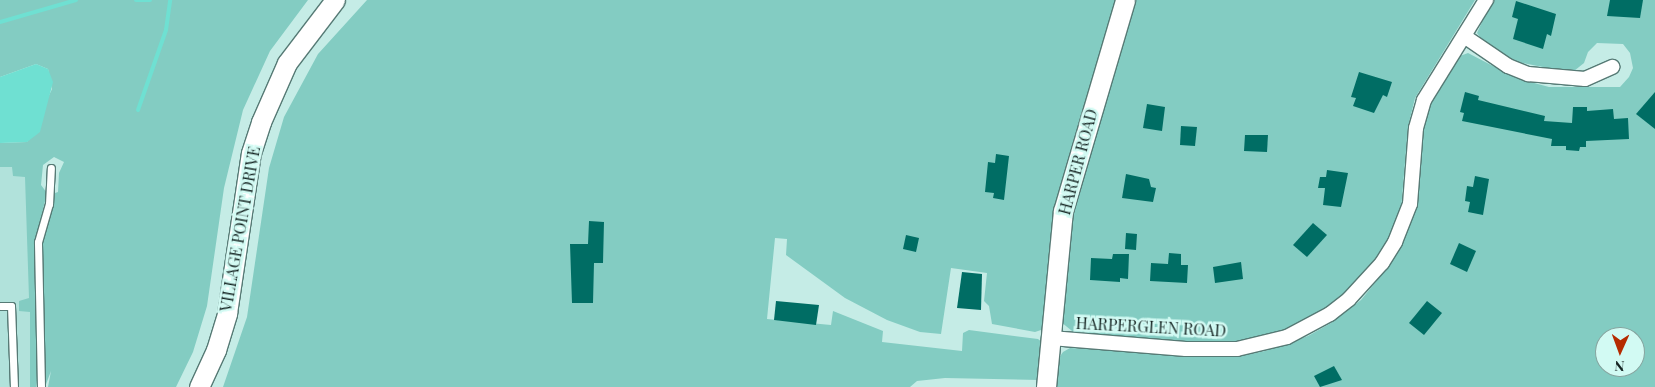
<!DOCTYPE html>
<style>
body{margin:0}
#map{position:relative;width:1655px;height:387px;overflow:hidden;background:#c5ece6;font-family:"Playfair Display",serif}
div>[style]{position:absolute}
[style*='--x']{left:calc(var(--x)*1px);top:calc(var(--y)*1px);width:calc(var(--w)*1px);rotate:calc(var(--a)*1deg)}
.built>*{inset:0;background:#b1e2db}
.green>*{inset:0;background:#83ccc2}
.water>*{inset:0;background:#6fe0d2}
.stream>*{height:4px;margin:-2px;padding:0 2px;transform-origin:2px;border-radius:2px;background:#6fe0d2}
.building>*{inset:0;background:#006d64}
.roads{filter:drop-shadow(1px 0 #567a75) drop-shadow(-1px 0 #567a75) drop-shadow(0 1px #567a75) drop-shadow(0 -1px #567a75)}
.lane>*{height:7px;margin:-3.5px;padding:0 3.5px;transform-origin:3.5px;border-radius:3.5px;background:#fff}
.street>*{height:14px;margin:-7px;padding:0 7px;transform-origin:7px;border-radius:7px;background:#fff}
.secondary>*{height:19px;margin:-9.5px;padding:0 9.5px;transform-origin:9.5px;border-radius:9.5px;background:#fff}
span{translate:-50% -50%;white-space:nowrap;text-align:center;line-height:1.15;-webkit-text-stroke:5px #d2faf3;paint-order:stroke}
.street-label{font-size:16px;color:#152422}
.north{position:absolute;left:1595px;top:327px;width:50px;height:50px;box-sizing:border-box;background:#d2faf3;border:1px solid #86a49f;border-radius:50%;rotate:182deg;font-size:14px;font-weight:700;line-height:20px;text-align:center;color:#152422}
.north::after{content:'';display:block;margin:auto;width:18px;height:22px;background:#b52b00;clip-path:polygon(50% 0,100% 100%,50% 72%,0 100%)}
</style>
<div id="map">
<div class="built">
<i style="clip-path:polygon(32px 161px,37px 387px,0 387px,0 162px)"></i>
</div>
<div class="green">
<i style="clip-path:polygon(0 0,308px 0,270px 51px,243px 110px,224px 188px,207px 306px,193px 352px,176px 387px,48px 387px,51px 371px,45px 387px,42px 244px,55px 193px,58px 192px,59px 173px,64px 162px,54px 157px,43px 165px,41px 185px,47px 193px,34px 246px,38px 374px,36px 387px,30px 387px,30px 312px,19px 311px,19px 301px,29px 298px,25px 177px,13px 176px,12px 167px,0 167px,0 143px,27px 142px,52px 89px,48px 69px,36px 64px,0 77px)"></i>
<i style="clip-path:polygon(367px 0,1119px 0,1044px 329px,1035px 332px,992px 324px,989px 306px,984px 301px,987px 273px,951px 268px,941px 334px,920px 332px,887px 320px,845px 298px,786px 255px,787px 239px,775px 238px,767px 319px,831px 325px,833px 311px,883px 331px,882px 342px,962px 351px,963px 333px,969px 330px,1038px 339px,1043px 343px,1039px 380px,945px 378px,917px 381px,910px 387px,223px 387px,247px 317px,269px 168px,284px 117px,318px 54px)"></i>
<i style="clip-path:polygon(1131px 0,1475px 0,1415px 98px,1408px 127px,1401px 210px,1386px 245px,1357px 284px,1320px 314px,1281px 333px,1226px 346px,1077px 335px,1061px 322px,1067px 247px,1075px 193px)"></i>
<i style="clip-path:polygon(evenodd,1492px 0,1655px 0,1655px 387px,1052px 387px,1054px 365px,1063px 352px,1070px 348px,1236px 357px,1265px 351px,1308px 336px,1331px 323px,1361px 300px,1383px 273px,1406px 233px,1414px 212px,1422px 129px,1436px 91px,1460px 56px,1468px 53px,1516px 78px,1549px 87px,1620px 87px,1629px 77px,1633px 68px,1630px 53px,1623px 44px,1597px 43px,1588px 52px,1584px 63px,1574px 71px,1563px 71px,1517px 62px,1486px 45px,1477px 33px,1492px 0,1605px 337px,1635px 337px,1635px 367px,1605px 367px,1605px 337px)"></i>
</div>
<div class="water">
<i style="clip-path:polygon(36px 64px,48px 69px,53px 82px,40px 132px,27px 142px,0 143px,0 77px)"></i>
</div>
<div class="stream">
<i style="--x:136;--y:0;--w:14;--a:0"></i>
<i style="--x:0;--y:22;--w:79;--a:-16.1"></i>
<i style="--x:138;--y:110;--w:85;--a:-70.7"></i>
<i style="--x:166;--y:30;--w:30;--a:-82"></i>
</div>
<div class="building">
<i style="clip-path:polygon(1610px 0,1643px 0,1640px 18px,1607px 16px)"></i>
<i style="clip-path:polygon(1516px 1px,1556px 14px,1551px 36px,1547px 34px,1543px 49px,1513px 39px,1518px 19px,1512px 17px)"></i>
<i style="clip-path:polygon(1359px 72px,1392px 82px,1387px 97px,1383px 95px,1374px 113px,1353px 106px,1356px 98px,1351px 97px)"></i>
<i style="clip-path:polygon(1465px 92px,1479px 96px,1478px 100px,1545px 116px,1544px 121px,1572px 123px,1573px 107px,1587px 107px,1587px 111px,1613px 109px,1614px 119px,1628px 118px,1629px 139px,1586px 141px,1586px 147px,1580px 147px,1579px 151px,1566px 150px,1566px 146px,1551px 146px,1552px 139px,1462px 121px,1464px 113px,1460px 112px)"></i>
<i style="clip-path:polygon(1655px 92px,1655px 129px,1636px 114px)"></i>
<i style="clip-path:polygon(1147px 104px,1165px 107px,1162px 131px,1143px 128px)"></i>
<i style="clip-path:polygon(1181px 126px,1197px 127px,1195px 146px,1180px 145px)"></i>
<i style="clip-path:polygon(1245px 135px,1268px 135px,1267px 152px,1244px 151px)"></i>
<i style="clip-path:polygon(996px 154px,1009px 156px,1004px 200px,993px 198px,994px 193px,985px 192px,988px 162px,995px 163px)"></i>
<i style="clip-path:polygon(1327px 170px,1348px 173px,1341px 207px,1323px 205px,1325px 188px,1318px 188px,1320px 177px,1326px 177px)"></i>
<i style="clip-path:polygon(1126px 174px,1149px 179px,1151px 187px,1156px 188px,1153px 202px,1122px 198px)"></i>
<i style="clip-path:polygon(1475px 176px,1489px 179px,1483px 215px,1468px 212px,1470px 202px,1465px 201px,1467px 186px,1473px 187px)"></i>
<i style="clip-path:polygon(589px 221px,604px 222px,603px 263px,594px 263px,593px 303px,572px 303px,570px 244px,588px 244px)"></i>
<i style="clip-path:polygon(1313px 223px,1327px 235px,1307px 257px,1293px 245px)"></i>
<i style="clip-path:polygon(1126px 233px,1137px 234px,1136px 250px,1125px 249px)"></i>
<i style="clip-path:polygon(906px 235px,919px 238px,916px 252px,903px 249px)"></i>
<i style="clip-path:polygon(1459px 243px,1476px 251px,1467px 272px,1450px 264px)"></i>
<i style="clip-path:polygon(1169px 253px,1181px 254px,1181px 265px,1188px 265px,1187px 283px,1150px 281px,1151px 263px,1168px 264px)"></i>
<i style="clip-path:polygon(1113px 254px,1129px 254px,1128px 279px,1120px 278px,1120px 282px,1090px 280px,1091px 258px,1112px 259px)"></i>
<i style="clip-path:polygon(1241px 262px,1243px 279px,1215px 283px,1213px 267px)"></i>
<i style="clip-path:polygon(962px 272px,982px 274px,981px 310px,957px 308px)"></i>
<i style="clip-path:polygon(776px 301px,819px 305px,816px 325px,774px 320px)"></i>
<i style="clip-path:polygon(1427px 301px,1442px 313px,1424px 335px,1409px 323px)"></i>
<i style="clip-path:polygon(1334px 366px,1342px 380px,1320px 387px,1314px 376px)"></i>
</div>
<div class="roads">
<div class="lane">
<i style="--x:0;--y:306;--w:11;--a:0"></i>
<i style="--x:11;--y:306;--w:81;--a:87.9"></i>
<i style="--x:41;--y:387;--w:145;--a:-91.2"></i>
<i style="--x:38;--y:242;--w:40;--a:-74"></i>
<i style="--x:49;--y:204;--w:36;--a:-87"></i>
</div>
<div class="street">
<i style="--x:1464;--y:36;--w:53;--a:34.3"></i>
<i style="--x:1508;--y:66;--w:22;--a:22"></i>
<i style="--x:1528;--y:74;--w:57;--a:5"></i>
<i style="--x:1585;--y:79;--w:30;--a:-24"></i>
<i style="--x:1051;--y:338;--w:135;--a:4.7"></i>
<i style="--x:1186;--y:349;--w:51;--a:0"></i>
<i style="--x:1237;--y:349;--w:51;--a:-13.5"></i>
<i style="--x:1287;--y:337;--w:49;--a:-28.1"></i>
<i style="--x:1330;--y:314;--w:24;--a:-38"></i>
<i style="--x:1349;--y:299;--w:49;--a:-47.5"></i>
<i style="--x:1382;--y:263;--w:25;--a:-58"></i>
<i style="--x:1395;--y:242;--w:41;--a:-68.5"></i>
<i style="--x:1410;--y:204;--w:76;--a:-85.5"></i>
<i style="--x:1416;--y:128;--w:29;--a:-74"></i>
<i style="--x:1424;--y:100;--w:118;--a:-58.2"></i>
</div>
<div class="secondary">
<i style="--x:199;--y:387;--w:41;--a:-65.3"></i>
<i style="--x:216;--y:350;--w:39;--a:-73"></i>
<i style="--x:227;--y:313;--w:162;--a:-81.5"></i>
<i style="--x:251;--y:153;--w:33;--a:-72"></i>
<i style="--x:261;--y:122;--w:64;--a:-66.2"></i>
<i style="--x:287;--y:63;--w:79;--a:-52.7"></i>
<i style="--x:1046;--y:387;--w:177;--a:-84.5"></i>
<i style="--x:1063;--y:211;--w:220;--a:-73.6"></i>
</div>
</div>
<div class="street-label">
<span style="left:1078px;top:162px;rotate:-75deg">HARPER ROAD</span>
<span style="left:240px;top:229px;rotate:-80deg">VILLAGE POINT DRIVE</span>
<span style="left:1151px;top:327px;rotate:3deg">HARPERGLEN ROAD</span>
</div>
<div class="north">N</div>
</div>
